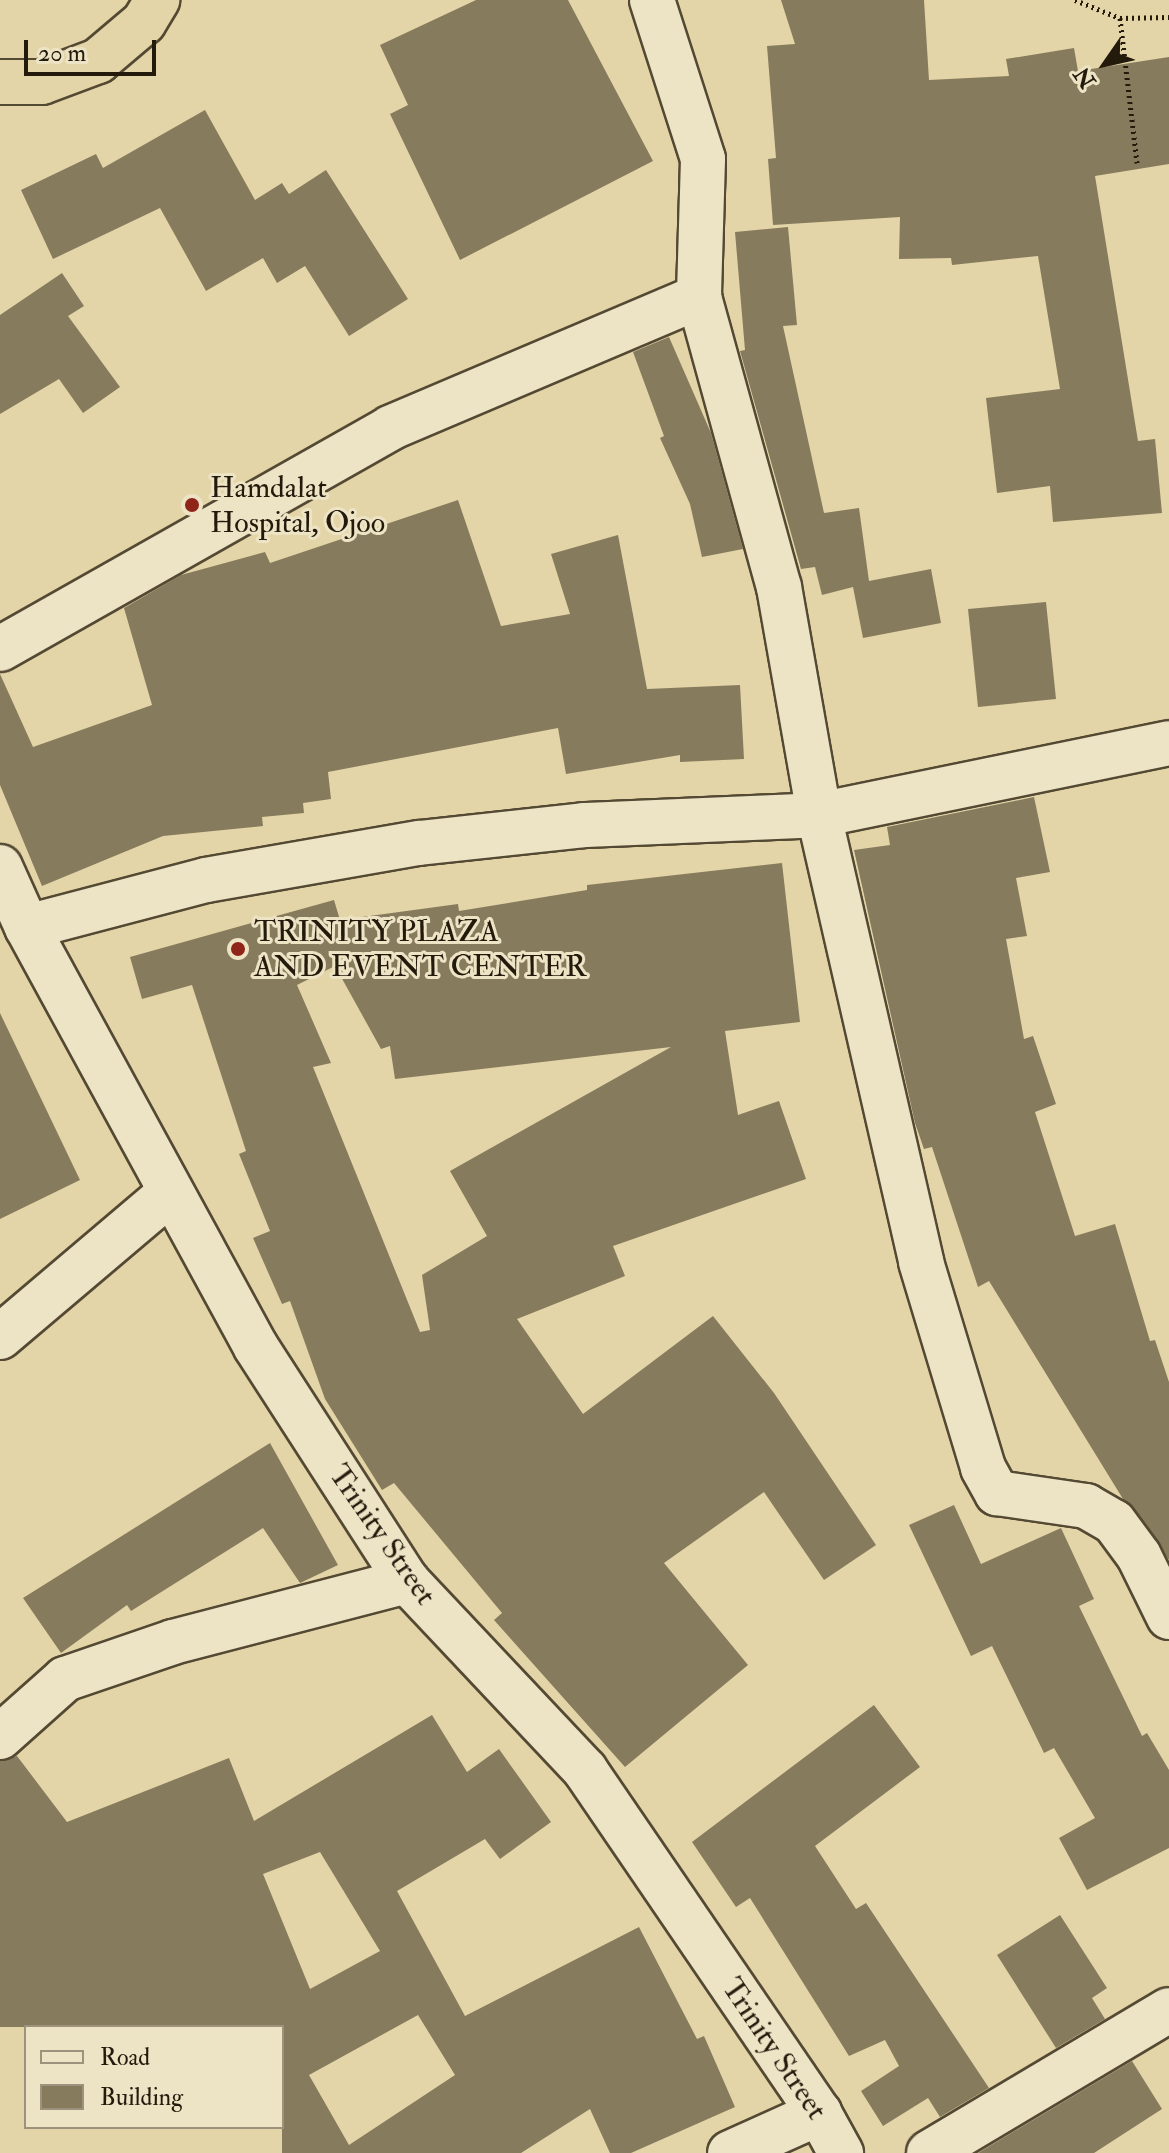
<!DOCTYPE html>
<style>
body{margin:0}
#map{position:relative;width:1169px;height:2153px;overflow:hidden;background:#e3d5a7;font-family:"IM FELL Double Pica",serif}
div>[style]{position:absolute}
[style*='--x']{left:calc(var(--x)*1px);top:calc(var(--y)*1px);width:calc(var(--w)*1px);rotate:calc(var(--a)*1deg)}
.building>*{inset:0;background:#877b5d}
.path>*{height:5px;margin-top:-2.5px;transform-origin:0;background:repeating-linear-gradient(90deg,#241a0c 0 2px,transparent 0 6px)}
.roads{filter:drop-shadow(2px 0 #544933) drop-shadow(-2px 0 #544933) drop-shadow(0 2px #544933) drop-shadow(0 -2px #544933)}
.street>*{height:44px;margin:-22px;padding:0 22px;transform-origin:22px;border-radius:22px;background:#ede4c6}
.highway>*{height:44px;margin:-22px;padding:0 22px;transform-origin:22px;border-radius:22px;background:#e3d5a7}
.dots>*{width:22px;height:22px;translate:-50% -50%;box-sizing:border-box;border:4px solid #ede4c6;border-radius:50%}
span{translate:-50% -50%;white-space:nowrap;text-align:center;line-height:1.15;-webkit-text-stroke:6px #ede4c6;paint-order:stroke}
.poi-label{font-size:30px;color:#241a0c}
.left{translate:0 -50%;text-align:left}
.street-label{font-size:30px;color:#241a0c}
.legend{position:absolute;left:24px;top:2025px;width:260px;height:104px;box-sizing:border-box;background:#ede4c6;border:2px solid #9d937c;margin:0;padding:10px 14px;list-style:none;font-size:24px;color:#241a0c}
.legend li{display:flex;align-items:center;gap:16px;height:40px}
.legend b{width:40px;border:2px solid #9d937c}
.north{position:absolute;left:1065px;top:24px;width:80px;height:80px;-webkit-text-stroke:6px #ede4c6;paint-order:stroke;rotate:236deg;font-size:22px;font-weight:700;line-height:32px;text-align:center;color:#241a0c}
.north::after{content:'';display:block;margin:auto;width:28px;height:36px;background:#241a0c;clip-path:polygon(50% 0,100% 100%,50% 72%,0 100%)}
.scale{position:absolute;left:24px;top:40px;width:132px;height:36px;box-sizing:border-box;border:4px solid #241a0c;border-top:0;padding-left:10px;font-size:24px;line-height:28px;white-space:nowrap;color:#241a0c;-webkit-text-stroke:6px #ede4c6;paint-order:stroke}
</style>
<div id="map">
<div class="building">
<i style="clip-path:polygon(476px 0,568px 0,653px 161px,460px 260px,390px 114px,408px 105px,380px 45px)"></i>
<i style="clip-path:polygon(781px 0,924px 0,929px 80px,1009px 76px,1006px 59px,1074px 48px,1078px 71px,1169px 57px,1169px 164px,1095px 176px,1138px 441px,1155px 439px,1162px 513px,1053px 522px,1050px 486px,997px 493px,986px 398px,1060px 389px,1038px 256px,952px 265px,951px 258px,899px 259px,900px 217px,773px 225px,768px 159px,776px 158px,767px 46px,795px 44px)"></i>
<i style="clip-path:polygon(205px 110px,255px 200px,282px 183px,289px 194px,326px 170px,408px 299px,349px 336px,305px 266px,277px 283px,263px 258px,206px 291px,160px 208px,53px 259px,21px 190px,96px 154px,103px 168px)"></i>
<i style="clip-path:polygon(788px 227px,797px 325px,783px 326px,824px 513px,859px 508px,869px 581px,931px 569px,941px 623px,863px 638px,853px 587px,822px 595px,815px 567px,801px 569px,740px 351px,745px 350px,735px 232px)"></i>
<i style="clip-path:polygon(62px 273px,84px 306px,68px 316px,120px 387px,83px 413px,59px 379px,0 414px,0 315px)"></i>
<i style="clip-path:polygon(669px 337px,711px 433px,743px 549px,702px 557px,690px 504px,660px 438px,664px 436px,633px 352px)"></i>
<i style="clip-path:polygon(458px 500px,501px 626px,570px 614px,551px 554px,618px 535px,647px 689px,740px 685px,744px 759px,680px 762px,680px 755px,566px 774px,558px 728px,328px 772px,331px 799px,303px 803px,304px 813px,262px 817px,263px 826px,163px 836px,42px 886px,0 785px,0 674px,33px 747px,152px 705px,124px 608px,181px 575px,265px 552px,270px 563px)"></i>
<i style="clip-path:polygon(1046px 602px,1056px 699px,978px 707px,968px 609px)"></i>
<i style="clip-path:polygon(1034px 797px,1050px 872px,1016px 878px,1027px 936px,1006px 939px,1024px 1039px,1033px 1036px,1056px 1104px,1035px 1112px,1075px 1236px,1115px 1224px,1150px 1341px,1155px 1340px,1169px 1382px,1169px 1560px,1123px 1499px,989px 1281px,978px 1287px,932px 1147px,924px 1149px,915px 1123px,854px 850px,890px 845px,887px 827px)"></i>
<i style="clip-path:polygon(evenodd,782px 863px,800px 1022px,725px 1031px,738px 1115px,779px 1101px,806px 1179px,613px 1246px,625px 1276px,517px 1319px,583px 1414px,713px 1316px,774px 1393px,876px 1545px,824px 1580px,764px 1492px,664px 1563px,748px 1665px,625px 1767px,494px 1620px,502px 1613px,394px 1483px,382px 1490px,325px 1399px,290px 1301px,282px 1304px,253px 1238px,270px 1231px,239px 1154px,246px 1151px,192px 985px,142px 999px,130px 957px,334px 900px,340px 920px,458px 904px,459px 911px,587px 890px,587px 885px,782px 863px,335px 966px,381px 1049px,390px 1046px,395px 1079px,671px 1047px,450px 1171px,487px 1236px,422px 1275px,430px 1330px,420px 1332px,313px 1067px,331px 1063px,297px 985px,335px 966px)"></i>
<i style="clip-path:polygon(0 1013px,80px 1180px,0 1219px)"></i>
<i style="clip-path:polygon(270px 1443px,338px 1565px,300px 1583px,263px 1528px,131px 1611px,127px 1605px,61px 1653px,23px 1598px)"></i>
<i style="clip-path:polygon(954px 1505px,981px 1564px,1061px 1528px,1094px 1599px,1079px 1606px,1142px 1736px,1147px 1733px,1169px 1770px,1169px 1848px,1087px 1890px,1059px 1838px,1095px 1818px,1054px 1748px,1044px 1753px,992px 1646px,971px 1656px,909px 1525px)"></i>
<i style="clip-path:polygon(874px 1705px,920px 1767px,815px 1846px,856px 1909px,866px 1903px,989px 2088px,940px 2117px,928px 2098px,883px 2126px,861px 2091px,899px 2066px,885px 2040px,849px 2056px,750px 1898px,736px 1907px,692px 1842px)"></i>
<i style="clip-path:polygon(evenodd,432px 1715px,467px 1772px,499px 1749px,551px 1822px,500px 1859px,485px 1839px,397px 1891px,465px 2016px,639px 1927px,697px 2039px,704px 2036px,735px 2107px,631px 2153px,610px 2153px,590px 2109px,521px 2153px,282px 2153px,282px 2027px,0 2027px,0 1761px,17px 1756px,67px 1822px,229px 1758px,254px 1821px,432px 1715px,320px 1852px,380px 1951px,310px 1989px,263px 1874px,320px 1852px,432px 1715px,418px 2015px,455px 2075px,349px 2145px,309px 2075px,418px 2015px)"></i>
<i style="clip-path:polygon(1060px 1915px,1107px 1988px,1092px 1998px,1105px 2019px,1056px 2048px,997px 1955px)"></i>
<i style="clip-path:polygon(1132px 2061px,1162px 2109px,1094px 2153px,978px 2153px)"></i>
</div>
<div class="path">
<i style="--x:1075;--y:0;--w:48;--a:21.8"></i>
<i style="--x:1120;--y:18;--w:49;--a:-1.2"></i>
<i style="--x:1120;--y:18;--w:146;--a:83.3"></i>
</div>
<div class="roads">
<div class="street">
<i style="--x:652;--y:0;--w:167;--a:72.2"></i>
<i style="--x:703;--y:159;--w:138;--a:91.7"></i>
<i style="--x:699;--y:297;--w:301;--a:74.6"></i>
<i style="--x:779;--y:587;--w:231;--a:80"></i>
<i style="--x:819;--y:815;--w:458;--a:77.1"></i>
<i style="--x:921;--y:1262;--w:215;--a:73.2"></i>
<i style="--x:983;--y:1468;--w:29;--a:61"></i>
<i style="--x:997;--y:1493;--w:90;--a:8.3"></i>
<i style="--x:1086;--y:1506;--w:32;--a:30"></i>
<i style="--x:1114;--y:1522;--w:42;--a:53.7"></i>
<i style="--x:1139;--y:1556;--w:68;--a:63.8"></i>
<i style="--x:0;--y:649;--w:448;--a:-29.5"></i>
<i style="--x:390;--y:428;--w:336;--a:-23"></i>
<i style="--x:0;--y:867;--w:66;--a:65.8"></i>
<i style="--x:27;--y:927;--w:478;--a:61.4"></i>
<i style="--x:256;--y:1347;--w:278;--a:57.2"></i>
<i style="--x:407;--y:1581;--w:260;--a:46.7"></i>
<i style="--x:585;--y:1770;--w:415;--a:55.7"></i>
<i style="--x:819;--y:2113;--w:46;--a:61.2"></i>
<i style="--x:27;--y:927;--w:185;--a:-14.7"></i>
<i style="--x:206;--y:880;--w:216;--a:-9.9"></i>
<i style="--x:419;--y:843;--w:166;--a:-6.2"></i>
<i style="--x:584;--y:825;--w:235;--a:-2.4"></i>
<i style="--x:819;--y:815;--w:357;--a:-11.6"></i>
<i style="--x:0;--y:1337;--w:224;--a:-40.3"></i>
<i style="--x:0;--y:1737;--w:87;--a:-41.7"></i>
<i style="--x:65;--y:1679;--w:114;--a:-18.9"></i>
<i style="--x:173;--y:1642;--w:242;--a:-14.6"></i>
<i style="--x:730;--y:2153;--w:98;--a:-24.2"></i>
<i style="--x:929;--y:2153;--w:279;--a:-30.8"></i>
</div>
<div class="highway">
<i style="--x:0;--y:82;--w:42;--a:0"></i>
<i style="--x:42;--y:82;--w:60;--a:-20.6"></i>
<i style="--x:98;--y:61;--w:60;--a:-40.3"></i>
<i style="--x:144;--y:22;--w:26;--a:-59"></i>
</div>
</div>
<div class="dots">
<i style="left:192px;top:505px;background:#8f2418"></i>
<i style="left:238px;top:949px;background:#8f2418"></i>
</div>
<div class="poi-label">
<span class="left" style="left:210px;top:505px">Hamdalat<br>Hospital, Ojoo</span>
<span class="left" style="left:254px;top:949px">TRINITY PLAZA<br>AND EVENT CENTER</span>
</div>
<div class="street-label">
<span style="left:382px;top:1535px;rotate:55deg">Trinity Street</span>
<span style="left:774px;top:2049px;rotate:56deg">Trinity Street</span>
</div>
<ul class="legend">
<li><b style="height:10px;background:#ede4c6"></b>Road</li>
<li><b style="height:22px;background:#877b5d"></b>Building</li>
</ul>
<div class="north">N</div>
<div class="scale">20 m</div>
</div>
